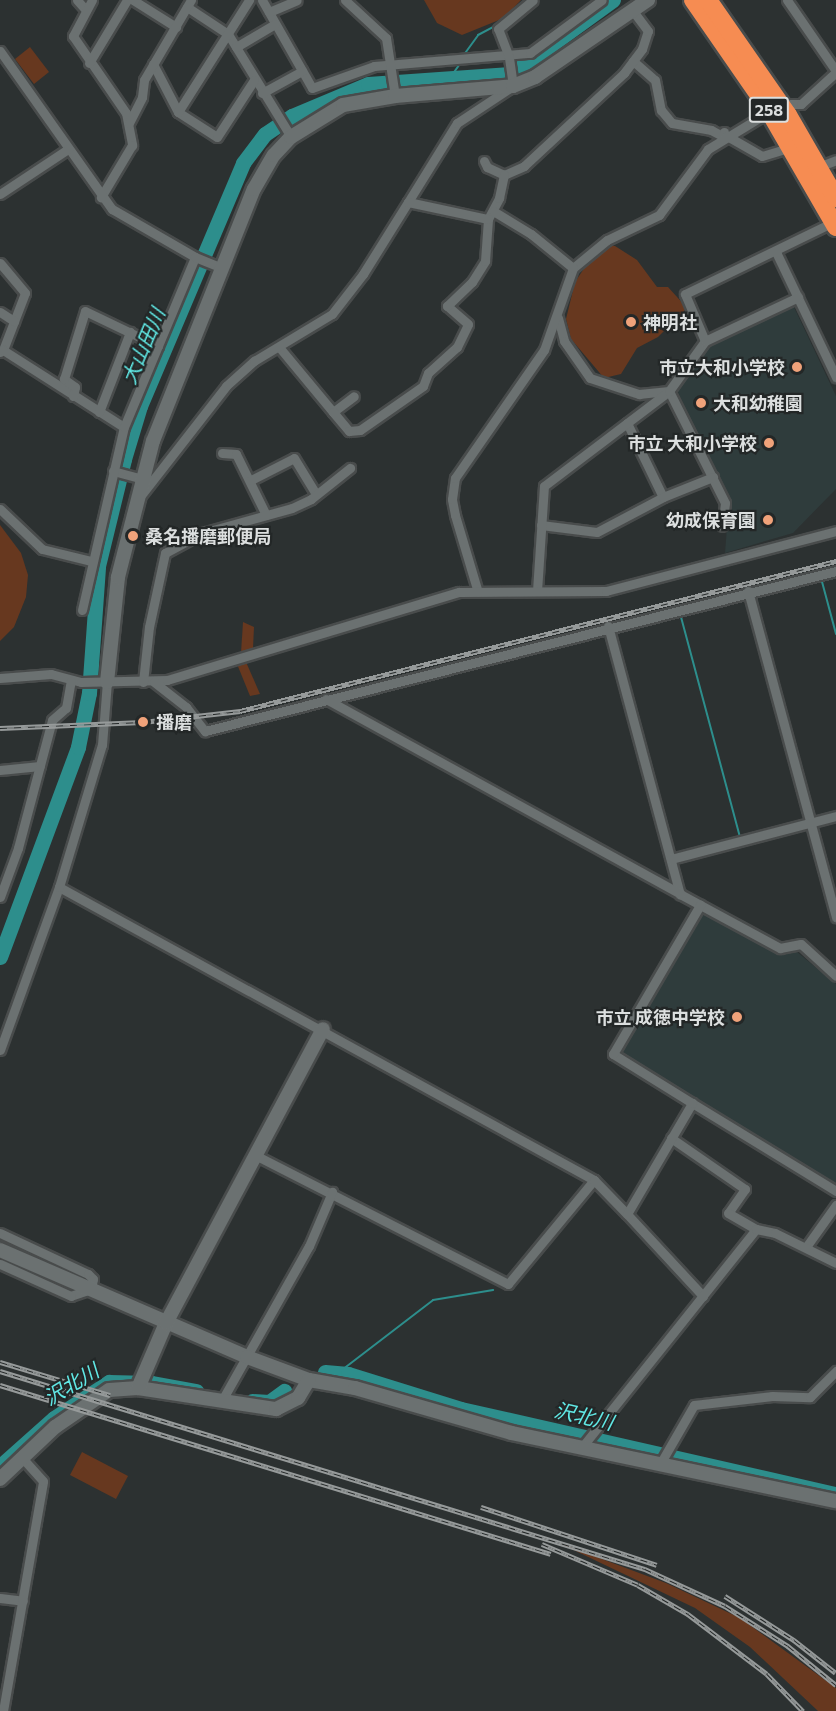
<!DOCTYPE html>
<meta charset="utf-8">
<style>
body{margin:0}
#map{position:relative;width:836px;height:1711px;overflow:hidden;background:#2c3131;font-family:Commissioner,"Noto Sans JP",sans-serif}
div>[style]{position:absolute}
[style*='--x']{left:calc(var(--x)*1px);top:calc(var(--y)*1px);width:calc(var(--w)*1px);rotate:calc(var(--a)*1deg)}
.built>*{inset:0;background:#2f3c3c}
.green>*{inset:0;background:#67381f}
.stream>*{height:2px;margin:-1px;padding:0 1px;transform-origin:1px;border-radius:1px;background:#2d8e8c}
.river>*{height:15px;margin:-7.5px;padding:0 7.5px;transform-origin:7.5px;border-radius:7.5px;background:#2d8e8c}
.roads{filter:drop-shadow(2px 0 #494c4c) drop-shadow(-2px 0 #494c4c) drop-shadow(0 2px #494c4c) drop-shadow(0 -2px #494c4c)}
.street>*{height:9px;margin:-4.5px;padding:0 4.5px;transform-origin:4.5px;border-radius:4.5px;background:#6b7171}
.secondary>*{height:14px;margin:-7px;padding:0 7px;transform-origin:7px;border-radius:7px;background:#6b7171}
.highway>*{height:18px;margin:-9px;padding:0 9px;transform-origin:9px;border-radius:9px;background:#f68c52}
.rail>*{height:4.5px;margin-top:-2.25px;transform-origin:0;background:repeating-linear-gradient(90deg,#232727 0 7px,#969a9a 0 14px);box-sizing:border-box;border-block:2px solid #969a9a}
.dots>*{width:16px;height:16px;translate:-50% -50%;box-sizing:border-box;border:3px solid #232727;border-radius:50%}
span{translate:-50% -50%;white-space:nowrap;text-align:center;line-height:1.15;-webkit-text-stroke:4.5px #232727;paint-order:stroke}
.shield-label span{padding:2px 4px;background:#232727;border:2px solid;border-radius:4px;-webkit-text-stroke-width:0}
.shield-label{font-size:16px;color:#dcdfdf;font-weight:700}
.poi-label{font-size:18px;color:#dcdfdf;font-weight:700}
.left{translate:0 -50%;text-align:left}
.right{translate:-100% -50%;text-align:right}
.water-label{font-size:20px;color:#61e9e6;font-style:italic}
</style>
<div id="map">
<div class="built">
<i style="clip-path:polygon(792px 303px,836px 396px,836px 489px,793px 533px,725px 553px,729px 502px,676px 388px,707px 344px)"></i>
<i style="clip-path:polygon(700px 911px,782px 955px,797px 952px,836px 984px,836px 1186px,620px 1054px,618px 1049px)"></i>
</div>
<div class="green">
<i style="clip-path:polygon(424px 0,521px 0,504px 18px,462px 35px,437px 23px)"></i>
<i style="clip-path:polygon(30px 47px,49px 72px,34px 84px,15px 59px)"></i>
<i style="clip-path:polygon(606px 245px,615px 246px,637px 260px,657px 287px,668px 287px,687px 308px,658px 337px,637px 348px,621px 374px,604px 378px,571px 339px,566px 319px,575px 282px,593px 255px)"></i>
<i style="clip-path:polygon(0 525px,21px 553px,28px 575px,26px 597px,14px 627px,0 641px)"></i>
<i style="clip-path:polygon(243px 622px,254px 627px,253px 648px,241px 653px)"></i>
<i style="clip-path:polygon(246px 662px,260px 694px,250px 696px,237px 664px)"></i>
<i style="clip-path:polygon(82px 1452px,128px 1476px,116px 1499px,70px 1475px)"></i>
<i style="clip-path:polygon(559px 1543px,666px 1583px,740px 1618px,836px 1688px,836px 1711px,818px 1711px,750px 1647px,695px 1608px)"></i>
</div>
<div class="stream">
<i style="--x:463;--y:56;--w:26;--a:-54"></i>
<i style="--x:478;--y:35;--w:19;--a:-28"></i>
<i style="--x:450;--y:78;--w:19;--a:-55"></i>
<i style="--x:821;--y:578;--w:58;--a:75"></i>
<i style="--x:681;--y:617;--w:228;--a:75"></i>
<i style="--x:338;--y:1373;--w:120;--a:-37.5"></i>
<i style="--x:433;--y:1300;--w:61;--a:-9.5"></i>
</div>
<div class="river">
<i style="--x:0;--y:957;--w:224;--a:-69.6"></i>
<i style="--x:78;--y:747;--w:55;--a:-78.5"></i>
<i style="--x:89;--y:693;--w:127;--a:-85.9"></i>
<i style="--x:98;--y:566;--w:110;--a:-76.3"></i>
<i style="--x:124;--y:459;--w:55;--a:-73.2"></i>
<i style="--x:140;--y:406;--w:264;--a:-67"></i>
<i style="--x:243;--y:163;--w:36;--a:-53"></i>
<i style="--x:265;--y:134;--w:32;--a:-34"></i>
<i style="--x:292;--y:116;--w:82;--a:-22.8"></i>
<i style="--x:368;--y:84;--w:143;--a:-4"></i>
<i style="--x:511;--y:74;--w:126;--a:-36"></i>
<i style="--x:325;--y:1372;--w:23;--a:5"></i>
<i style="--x:348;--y:1374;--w:118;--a:17.2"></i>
<i style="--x:461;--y:1409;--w:385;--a:12.8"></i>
<i style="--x:252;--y:1401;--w:17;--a:3"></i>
<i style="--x:269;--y:1402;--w:19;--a:-36"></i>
<i style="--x:0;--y:1466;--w:72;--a:-41.6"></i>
<i style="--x:54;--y:1418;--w:66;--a:-33.2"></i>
<i style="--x:109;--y:1382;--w:42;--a:1.4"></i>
<i style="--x:151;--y:1383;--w:46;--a:10.1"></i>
</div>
<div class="roads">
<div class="street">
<i style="--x:77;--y:0;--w:13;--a:48"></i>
<i style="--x:92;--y:0;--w:41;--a:117.8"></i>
<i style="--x:73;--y:36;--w:93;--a:55.5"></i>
<i style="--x:126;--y:113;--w:33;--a:79"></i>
<i style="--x:132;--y:145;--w:61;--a:120.8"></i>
<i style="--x:133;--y:0;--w:51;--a:32.1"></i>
<i style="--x:262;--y:0;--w:101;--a:60.4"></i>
<i style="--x:312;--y:88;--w:66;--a:-19.5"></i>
<i style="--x:374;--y:66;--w:157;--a:-4.8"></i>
<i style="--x:530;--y:53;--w:89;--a:-36.4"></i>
<i style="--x:345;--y:0;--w:56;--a:42.8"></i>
<i style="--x:386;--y:38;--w:59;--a:81.2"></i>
<i style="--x:787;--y:0;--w:86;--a:55.4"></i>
<i style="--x:187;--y:7;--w:49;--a:33.4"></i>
<i style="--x:228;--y:34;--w:121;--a:58.5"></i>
<i style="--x:269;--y:12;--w:30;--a:-23"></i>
<i style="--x:236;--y:47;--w:45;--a:-30.5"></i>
<i style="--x:0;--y:51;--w:194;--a:54.7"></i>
<i style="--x:112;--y:209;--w:96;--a:30"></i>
<i style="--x:633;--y:61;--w:29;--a:41"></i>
<i style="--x:655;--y:80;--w:31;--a:79"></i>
<i style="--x:661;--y:110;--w:17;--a:50"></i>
<i style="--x:672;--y:123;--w:40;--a:10"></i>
<i style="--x:711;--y:130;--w:15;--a:28"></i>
<i style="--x:724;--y:137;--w:5;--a:-90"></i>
<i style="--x:89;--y:63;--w:74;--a:-58.9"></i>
<i style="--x:153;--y:64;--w:54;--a:62.5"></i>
<i style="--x:178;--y:112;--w:46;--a:32.7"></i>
<i style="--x:217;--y:137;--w:68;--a:-57"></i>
<i style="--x:262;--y:93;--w:46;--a:-28.8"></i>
<i style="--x:790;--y:104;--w:11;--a:0"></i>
<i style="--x:801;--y:104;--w:47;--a:-42.4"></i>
<i style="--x:178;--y:112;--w:133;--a:-57.6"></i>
<i style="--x:129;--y:123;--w:29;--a:-63"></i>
<i style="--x:142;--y:97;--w:17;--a:-83"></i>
<i style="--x:144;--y:80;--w:93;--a:-59.6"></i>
<i style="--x:727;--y:136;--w:40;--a:29.7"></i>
<i style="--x:762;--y:156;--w:31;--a:-17"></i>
<i style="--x:484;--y:161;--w:7;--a:63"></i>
<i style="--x:487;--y:167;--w:19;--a:25"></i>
<i style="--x:504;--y:175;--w:22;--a:-24"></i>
<i style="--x:524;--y:166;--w:137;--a:-42.9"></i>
<i style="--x:624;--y:73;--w:30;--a:-53"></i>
<i style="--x:642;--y:49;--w:19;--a:-72"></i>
<i style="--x:648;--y:31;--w:25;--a:-127"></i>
<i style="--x:818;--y:167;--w:19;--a:-21"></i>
<i style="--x:0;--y:194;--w:82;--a:-33.5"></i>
<i style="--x:408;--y:202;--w:93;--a:-58.2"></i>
<i style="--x:457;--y:123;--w:67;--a:-33.5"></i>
<i style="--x:513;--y:86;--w:29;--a:-98"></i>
<i style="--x:509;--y:57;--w:30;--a:-111"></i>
<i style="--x:498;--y:29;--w:45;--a:-39.6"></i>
<i style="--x:776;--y:252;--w:139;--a:64.4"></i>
<i style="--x:0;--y:263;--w:39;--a:50"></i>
<i style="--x:25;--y:293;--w:61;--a:111.1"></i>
<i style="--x:573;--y:268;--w:44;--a:-39.5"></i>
<i style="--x:607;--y:240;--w:58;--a:-25.7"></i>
<i style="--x:659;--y:215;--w:82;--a:-53.4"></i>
<i style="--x:708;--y:149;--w:63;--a:-31.4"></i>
<i style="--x:0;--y:312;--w:17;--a:33"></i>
<i style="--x:558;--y:318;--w:24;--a:75"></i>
<i style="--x:564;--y:341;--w:45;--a:54.9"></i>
<i style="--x:590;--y:378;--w:52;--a:18.1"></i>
<i style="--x:639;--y:394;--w:30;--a:-6"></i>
<i style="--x:669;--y:391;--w:125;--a:63.4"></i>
<i style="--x:725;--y:503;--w:23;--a:97"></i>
<i style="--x:705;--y:341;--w:51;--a:-113.1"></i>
<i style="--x:685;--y:294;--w:165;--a:-25.9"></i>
<i style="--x:279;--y:347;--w:85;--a:50.3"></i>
<i style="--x:333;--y:412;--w:26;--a:-37"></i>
<i style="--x:0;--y:352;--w:4;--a:-34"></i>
<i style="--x:3;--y:350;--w:143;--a:32.5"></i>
<i style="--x:73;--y:396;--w:9;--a:-77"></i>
<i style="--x:75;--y:387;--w:14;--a:-144"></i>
<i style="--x:64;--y:379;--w:71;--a:-72.8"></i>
<i style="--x:85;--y:311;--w:81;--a:25.6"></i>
<i style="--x:99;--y:412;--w:86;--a:-68.8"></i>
<i style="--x:333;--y:412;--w:25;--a:50"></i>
<i style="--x:349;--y:431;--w:11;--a:-5"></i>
<i style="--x:360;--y:430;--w:77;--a:-34.9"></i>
<i style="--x:423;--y:386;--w:14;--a:-69"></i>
<i style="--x:428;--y:373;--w:39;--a:-42"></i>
<i style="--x:457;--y:347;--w:25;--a:-64"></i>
<i style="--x:468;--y:324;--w:28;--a:-139"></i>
<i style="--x:447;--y:306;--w:35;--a:-44"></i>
<i style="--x:472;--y:282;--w:25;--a:-58"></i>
<i style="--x:485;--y:261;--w:42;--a:-85.9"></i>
<i style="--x:488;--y:219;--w:24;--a:-62"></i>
<i style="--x:499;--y:198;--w:24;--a:-78"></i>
<i style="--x:627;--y:423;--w:82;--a:64.1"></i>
<i style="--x:222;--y:453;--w:14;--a:4"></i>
<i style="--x:236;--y:454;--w:68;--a:63.8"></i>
<i style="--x:113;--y:471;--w:30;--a:15"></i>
<i style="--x:251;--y:480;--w:48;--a:-27.1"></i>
<i style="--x:294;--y:458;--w:42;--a:58.6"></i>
<i style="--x:142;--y:494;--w:137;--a:-52.1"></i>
<i style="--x:226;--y:386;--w:38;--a:-42"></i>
<i style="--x:254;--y:361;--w:91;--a:-31.1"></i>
<i style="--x:332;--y:314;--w:51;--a:-52.2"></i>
<i style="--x:363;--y:274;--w:85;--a:-58"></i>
<i style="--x:408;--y:202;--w:82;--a:12"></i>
<i style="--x:0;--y:509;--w:58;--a:43.6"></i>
<i style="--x:42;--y:549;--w:50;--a:13.8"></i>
<i style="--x:541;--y:525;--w:56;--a:7.1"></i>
<i style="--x:597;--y:532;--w:75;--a:-27.9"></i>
<i style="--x:663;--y:497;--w:54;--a:-21.8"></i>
<i style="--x:477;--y:589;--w:77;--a:-106.6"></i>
<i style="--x:455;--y:515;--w:16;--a:-101"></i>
<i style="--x:452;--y:499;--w:21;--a:-82"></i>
<i style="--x:455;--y:478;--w:156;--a:-55.2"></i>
<i style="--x:544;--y:350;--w:87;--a:-70.5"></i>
<i style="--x:573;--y:268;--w:54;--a:-141"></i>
<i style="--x:531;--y:234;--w:44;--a:-148.8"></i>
<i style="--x:537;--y:591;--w:105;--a:-86.2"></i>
<i style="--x:544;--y:486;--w:157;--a:-37.2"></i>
<i style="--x:669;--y:391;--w:62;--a:-54.2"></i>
<i style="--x:705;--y:341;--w:103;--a:-25.3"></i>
<i style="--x:748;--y:591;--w:338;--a:74.9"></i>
<i style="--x:82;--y:610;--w:188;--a:-77.1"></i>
<i style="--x:124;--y:427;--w:184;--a:-67.3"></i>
<i style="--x:195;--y:257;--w:29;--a:22"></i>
<i style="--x:608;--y:626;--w:278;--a:75"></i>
<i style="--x:680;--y:894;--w:114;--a:28.4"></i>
<i style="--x:780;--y:948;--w:21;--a:-11"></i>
<i style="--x:801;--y:944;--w:47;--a:42.4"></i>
<i style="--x:0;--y:678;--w:51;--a:-4.5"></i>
<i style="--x:51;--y:674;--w:31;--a:15"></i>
<i style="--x:81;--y:682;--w:86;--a:-1.3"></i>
<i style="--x:167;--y:680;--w:305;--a:-16.8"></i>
<i style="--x:459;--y:592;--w:147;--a:-0.4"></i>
<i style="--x:606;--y:591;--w:238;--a:-14.6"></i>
<i style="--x:143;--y:682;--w:55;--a:-83.8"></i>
<i style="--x:149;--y:627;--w:76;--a:-77.8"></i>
<i style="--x:165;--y:553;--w:42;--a:-28.4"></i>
<i style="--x:202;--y:533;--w:93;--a:-15.5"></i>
<i style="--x:292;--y:508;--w:21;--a:-25"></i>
<i style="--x:311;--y:499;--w:50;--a:-38.5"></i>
<i style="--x:154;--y:682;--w:41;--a:38"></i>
<i style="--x:186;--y:707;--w:31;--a:52"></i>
<i style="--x:205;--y:731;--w:651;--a:-14.23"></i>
<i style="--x:326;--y:699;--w:404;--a:28.8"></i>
<i style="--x:0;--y:770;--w:40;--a:-5.7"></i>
<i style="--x:671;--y:859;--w:171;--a:-14.6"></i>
<i style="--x:59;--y:887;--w:610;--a:28.71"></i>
<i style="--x:0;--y:897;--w:52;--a:-69.8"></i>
<i style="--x:18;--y:848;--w:132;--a:-75.1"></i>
<i style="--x:52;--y:720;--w:18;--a:-41"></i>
<i style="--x:66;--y:708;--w:27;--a:-80"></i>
<i style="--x:0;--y:1050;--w:173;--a:-70.1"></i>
<i style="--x:59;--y:887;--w:148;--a:-73.2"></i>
<i style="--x:102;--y:745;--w:63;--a:-85.5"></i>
<i style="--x:692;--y:1103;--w:169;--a:31.4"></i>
<i style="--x:671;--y:1138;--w:90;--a:34.6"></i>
<i style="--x:745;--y:1189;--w:29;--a:125"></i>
<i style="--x:728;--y:1213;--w:32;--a:30"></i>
<i style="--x:255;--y:1155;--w:284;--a:27"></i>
<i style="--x:508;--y:1284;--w:135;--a:-50.4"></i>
<i style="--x:594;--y:1180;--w:47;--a:45.9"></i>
<i style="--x:627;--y:1214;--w:129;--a:-59.6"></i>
<i style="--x:692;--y:1103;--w:93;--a:-148.2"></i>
<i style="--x:613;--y:1054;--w:173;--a:-59.7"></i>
<i style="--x:627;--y:1214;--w:112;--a:47.2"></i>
<i style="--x:0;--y:1233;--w:97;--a:25"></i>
<i style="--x:88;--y:1274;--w:7;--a:45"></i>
<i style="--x:93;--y:1279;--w:10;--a:101"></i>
<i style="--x:91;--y:1289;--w:21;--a:161"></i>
<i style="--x:71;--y:1296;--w:78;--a:-155.7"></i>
<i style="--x:806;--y:1247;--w:52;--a:-54.5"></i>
<i style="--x:221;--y:1402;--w:179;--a:-60.6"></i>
<i style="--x:309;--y:1246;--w:59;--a:-66.9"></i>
<i style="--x:582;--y:1447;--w:279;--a:-51.4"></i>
<i style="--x:756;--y:1229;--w:19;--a:12"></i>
<i style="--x:775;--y:1233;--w:68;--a:26.2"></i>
<i style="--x:660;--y:1464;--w:68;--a:-60"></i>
<i style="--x:694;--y:1405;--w:79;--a:-6.6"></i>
<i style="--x:772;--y:1396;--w:38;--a:2"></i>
<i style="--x:810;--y:1397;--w:37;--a:-45"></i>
<i style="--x:0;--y:1598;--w:23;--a:7"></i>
<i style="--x:3;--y:1711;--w:233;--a:-80.1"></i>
<i style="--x:43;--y:1481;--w:31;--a:-132"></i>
</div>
<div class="secondary">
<i style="--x:107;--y:682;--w:106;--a:-84"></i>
<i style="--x:118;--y:577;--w:140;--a:-75.6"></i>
<i style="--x:153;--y:441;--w:271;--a:-68.2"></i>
<i style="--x:254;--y:189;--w:39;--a:-60"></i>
<i style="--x:274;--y:155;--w:25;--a:-47"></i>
<i style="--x:291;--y:137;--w:61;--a:-31.6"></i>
<i style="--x:343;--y:105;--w:53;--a:-9.8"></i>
<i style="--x:395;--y:96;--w:118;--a:-4.8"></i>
<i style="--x:513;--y:86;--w:24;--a:-22"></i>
<i style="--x:535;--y:77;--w:137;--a:-34.3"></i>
<i style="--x:0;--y:1250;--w:269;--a:23.4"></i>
<i style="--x:247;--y:1357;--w:66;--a:20.4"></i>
<i style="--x:309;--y:1380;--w:47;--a:9.9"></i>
<i style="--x:355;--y:1388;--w:163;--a:16"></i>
<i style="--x:512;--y:1433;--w:331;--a:11.9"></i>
<i style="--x:138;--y:1388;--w:140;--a:8.7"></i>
<i style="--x:276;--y:1409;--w:25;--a:-27"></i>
<i style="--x:298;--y:1398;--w:21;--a:-59"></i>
<i style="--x:0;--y:1479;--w:76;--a:-43.4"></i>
<i style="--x:55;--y:1427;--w:65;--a:-34.4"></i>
<i style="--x:109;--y:1390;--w:29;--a:-4"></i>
<i style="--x:138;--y:1388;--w:71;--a:-66.7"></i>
<i style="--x:166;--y:1323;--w:333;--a:-61.9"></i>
</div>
<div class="highway">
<i style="--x:693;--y:0;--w:126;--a:55.3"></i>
<i style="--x:765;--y:104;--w:142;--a:60"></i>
<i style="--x:708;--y:0;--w:140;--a:55.2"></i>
<i style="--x:788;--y:115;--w:96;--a:60"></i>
</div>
</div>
<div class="rail">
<i style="--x:0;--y:728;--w:143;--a:-2.4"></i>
<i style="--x:143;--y:722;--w:98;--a:-6.5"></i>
<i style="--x:240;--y:711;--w:615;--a:-14.13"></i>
<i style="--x:0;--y:1362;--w:115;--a:16.7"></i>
<i style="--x:0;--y:1371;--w:675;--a:17.07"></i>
<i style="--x:645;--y:1569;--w:88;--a:24.8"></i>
<i style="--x:725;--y:1606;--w:75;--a:32.4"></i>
<i style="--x:788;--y:1646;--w:62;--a:39.1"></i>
<i style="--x:0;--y:1385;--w:576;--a:17.05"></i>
<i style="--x:481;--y:1507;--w:185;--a:18.2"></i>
<i style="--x:542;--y:1544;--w:104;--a:23.1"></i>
<i style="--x:638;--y:1585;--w:58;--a:30.1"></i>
<i style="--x:688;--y:1614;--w:99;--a:37.2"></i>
<i style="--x:767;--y:1674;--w:52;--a:45.8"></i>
<i style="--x:725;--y:1596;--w:82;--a:32.5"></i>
<i style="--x:794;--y:1640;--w:53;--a:38.2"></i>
</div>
<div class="dots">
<i style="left:631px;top:322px;background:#f0a27a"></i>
<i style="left:797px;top:367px;background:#f0a27a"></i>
<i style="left:701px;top:403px;background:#f0a27a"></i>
<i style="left:769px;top:443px;background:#f0a27a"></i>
<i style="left:768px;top:520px;background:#f0a27a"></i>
<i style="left:133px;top:536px;background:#f0a27a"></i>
<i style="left:143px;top:722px;background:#f0a27a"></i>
<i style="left:737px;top:1017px;background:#f0a27a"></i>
</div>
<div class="shield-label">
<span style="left:769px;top:110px">258</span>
</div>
<div class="poi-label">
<span class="left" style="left:643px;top:322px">神明社</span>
<span class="right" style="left:785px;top:367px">市立大和小学校</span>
<span class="left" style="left:713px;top:403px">大和幼稚園</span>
<span class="right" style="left:757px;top:443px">市立 大和小学校</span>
<span class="right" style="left:756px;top:520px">幼成保育園</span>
<span class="left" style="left:145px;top:536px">桑名播磨郵便局</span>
<span class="left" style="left:156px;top:722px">播磨</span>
<span class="right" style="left:725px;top:1017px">市立 成徳中学校</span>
</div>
<div class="water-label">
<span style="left:143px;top:346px;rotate:-67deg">大山田川</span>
<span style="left:71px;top:1384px;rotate:-31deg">沢北川</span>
<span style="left:584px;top:1416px;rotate:13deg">沢北川</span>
</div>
</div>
